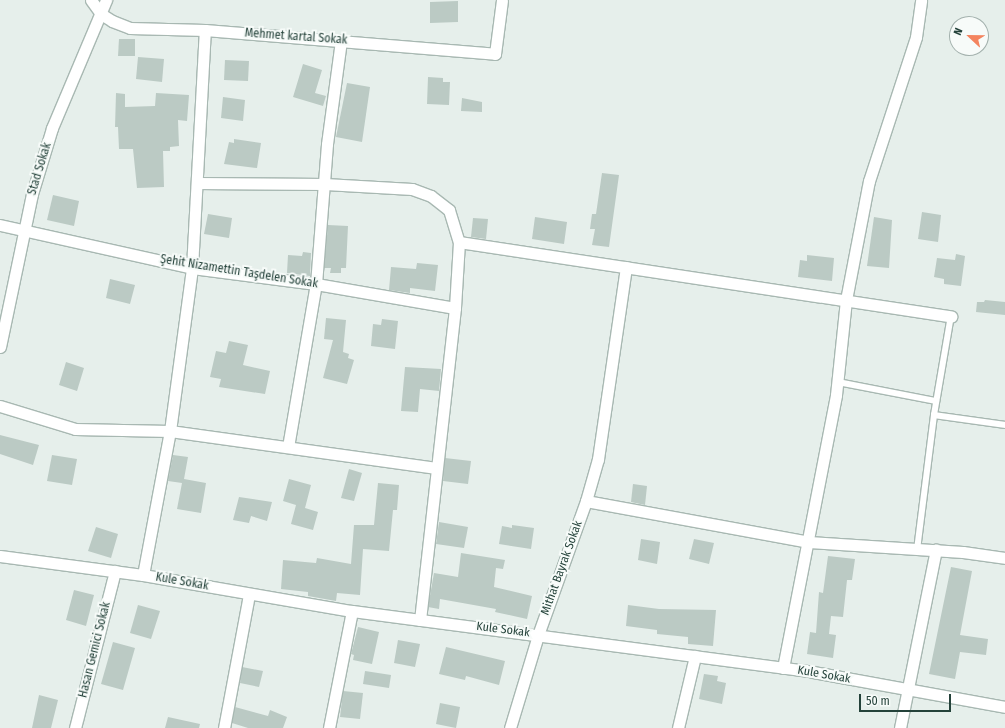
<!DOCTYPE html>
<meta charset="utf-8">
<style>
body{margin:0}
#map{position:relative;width:1005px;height:728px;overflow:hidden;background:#e6efeb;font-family:"Fira Sans Condensed",sans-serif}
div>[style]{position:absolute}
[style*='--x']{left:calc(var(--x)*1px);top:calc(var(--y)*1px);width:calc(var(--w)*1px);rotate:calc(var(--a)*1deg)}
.building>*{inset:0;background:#bbcac4}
.roads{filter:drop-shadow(1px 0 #a8b8b2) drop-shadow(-1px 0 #a8b8b2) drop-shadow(0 1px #a8b8b2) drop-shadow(0 -1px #a8b8b2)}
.lane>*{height:5.5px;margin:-2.75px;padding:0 2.75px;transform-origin:2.75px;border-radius:2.75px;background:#fff}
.street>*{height:11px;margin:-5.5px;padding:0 5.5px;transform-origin:5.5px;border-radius:5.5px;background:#fff}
span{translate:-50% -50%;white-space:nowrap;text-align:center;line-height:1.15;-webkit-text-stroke:4px #f7fbf9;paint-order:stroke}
.street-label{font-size:12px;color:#24423a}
.north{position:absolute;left:949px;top:16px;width:40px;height:40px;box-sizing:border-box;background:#f7fbf9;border:1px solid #a3b1ad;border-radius:50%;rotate:292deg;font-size:11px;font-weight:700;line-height:16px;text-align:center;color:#24423a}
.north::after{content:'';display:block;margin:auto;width:14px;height:18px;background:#f4845f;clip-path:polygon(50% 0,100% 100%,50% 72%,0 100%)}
.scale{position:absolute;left:859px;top:694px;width:92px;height:18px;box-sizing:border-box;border:2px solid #24423a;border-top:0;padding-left:5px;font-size:12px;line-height:14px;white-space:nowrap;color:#24423a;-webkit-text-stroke:3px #f7fbf9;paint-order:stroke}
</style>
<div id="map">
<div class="building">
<i style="clip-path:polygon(458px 1px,458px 22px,430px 23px,430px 2px)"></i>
<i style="clip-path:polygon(119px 39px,135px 39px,135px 56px,118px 56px)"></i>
<i style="clip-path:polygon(138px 57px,164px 59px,162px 82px,136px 79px)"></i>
<i style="clip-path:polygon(225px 60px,249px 61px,248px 81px,224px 80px)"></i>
<i style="clip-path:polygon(303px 64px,322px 70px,315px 93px,326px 96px,323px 106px,293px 97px)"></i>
<i style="clip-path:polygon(428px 77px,443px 78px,443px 82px,450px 82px,449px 105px,427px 104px)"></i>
<i style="clip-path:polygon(347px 83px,370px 87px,362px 142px,336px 137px)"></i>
<i style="clip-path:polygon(116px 93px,125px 94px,125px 107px,155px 106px,156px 93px,189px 95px,187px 121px,178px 120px,179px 146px,170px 147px,170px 151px,163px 151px,164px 187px,137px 188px,133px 149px,119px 149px,118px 127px,115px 127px)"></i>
<i style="clip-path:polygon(223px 97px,245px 100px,243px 121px,221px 118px)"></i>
<i style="clip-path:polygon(462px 98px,482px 102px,482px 112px,461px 111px)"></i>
<i style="clip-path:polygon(234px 139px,261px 143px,257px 168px,224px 164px,229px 142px,234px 143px)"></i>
<i style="clip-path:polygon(602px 173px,619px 175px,609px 247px,592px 245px,595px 229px,590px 229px,592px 214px,596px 214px)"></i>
<i style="clip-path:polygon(53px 195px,79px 201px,74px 226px,47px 220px)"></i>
<i style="clip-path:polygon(922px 212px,941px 215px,938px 242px,918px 239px)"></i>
<i style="clip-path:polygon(208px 214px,232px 218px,229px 238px,204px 234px)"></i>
<i style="clip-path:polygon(535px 217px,567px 222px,564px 244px,532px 239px)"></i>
<i style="clip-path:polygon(874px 217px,892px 220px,889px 268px,867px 266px)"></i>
<i style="clip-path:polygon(473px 218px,488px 219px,486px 239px,471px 237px)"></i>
<i style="clip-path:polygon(328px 225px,348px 226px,346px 268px,341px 268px,341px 273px,330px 273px,331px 268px,324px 268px)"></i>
<i style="clip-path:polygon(303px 252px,311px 253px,310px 276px,287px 273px,288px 255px,302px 256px)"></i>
<i style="clip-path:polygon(956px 254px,965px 256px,961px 286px,944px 284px,944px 279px,934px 277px,937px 258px,955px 260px)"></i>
<i style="clip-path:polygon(807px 255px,834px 258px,832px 281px,798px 277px,800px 260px,807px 261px)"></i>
<i style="clip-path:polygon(417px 263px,438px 265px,435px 291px,410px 288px,410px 293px,389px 290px,391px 267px,416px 269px)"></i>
<i style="clip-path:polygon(110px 279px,135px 285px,130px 304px,106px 298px)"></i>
<i style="clip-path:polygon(985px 300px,1005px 302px,1005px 315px,976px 312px,977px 302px,984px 302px)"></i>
<i style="clip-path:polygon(326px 318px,346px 320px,343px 352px,349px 354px,348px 358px,354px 360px,347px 384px,323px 378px,333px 340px,324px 339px)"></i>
<i style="clip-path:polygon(382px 319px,398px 321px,395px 349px,371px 346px,373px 324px,381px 325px)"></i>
<i style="clip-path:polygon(229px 341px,248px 345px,243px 365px,270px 371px,265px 394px,219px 387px,221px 379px,210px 377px,216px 351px,226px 353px)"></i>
<i style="clip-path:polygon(66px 362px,84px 368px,77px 391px,59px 385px)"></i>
<i style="clip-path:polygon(405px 367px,441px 369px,439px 391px,420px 389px,418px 412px,401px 411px)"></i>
<i style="clip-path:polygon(0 435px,39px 445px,33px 465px,0 454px)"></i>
<i style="clip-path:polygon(52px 455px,77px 459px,72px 485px,47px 481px)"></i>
<i style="clip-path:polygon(173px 455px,188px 457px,184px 479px,206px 483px,201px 513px,177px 509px,182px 483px,168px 481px)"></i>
<i style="clip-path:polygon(445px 458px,471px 461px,468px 484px,443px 481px)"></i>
<i style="clip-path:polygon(349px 469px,362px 473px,354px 501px,341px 498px)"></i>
<i style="clip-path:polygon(289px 479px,311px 485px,305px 508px,318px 512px,313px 530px,291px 524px,296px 505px,283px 501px)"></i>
<i style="clip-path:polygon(378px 483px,399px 485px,397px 510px,393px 510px,389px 551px,363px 549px,360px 595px,337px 593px,336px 601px,308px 596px,308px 592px,281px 589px,283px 560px,316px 563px,317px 558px,351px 564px,354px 525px,374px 525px)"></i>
<i style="clip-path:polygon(633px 484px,647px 486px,645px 505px,631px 502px)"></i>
<i style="clip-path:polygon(239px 497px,272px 502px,267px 521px,251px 516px,249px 523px,233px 520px)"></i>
<i style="clip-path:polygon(439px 522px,468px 527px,464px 548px,436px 544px)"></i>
<i style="clip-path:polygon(512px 525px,534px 528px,531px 549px,499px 544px,502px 526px,512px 528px)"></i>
<i style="clip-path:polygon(96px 527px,118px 534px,111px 558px,88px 551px)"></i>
<i style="clip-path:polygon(641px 539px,660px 542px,657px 564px,638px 560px)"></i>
<i style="clip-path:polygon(694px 539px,714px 543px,709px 564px,689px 559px)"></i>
<i style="clip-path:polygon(461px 553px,505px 560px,503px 569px,496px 568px,494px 587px,532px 596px,527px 619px,495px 612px,496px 609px,440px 599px,439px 609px,428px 607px,434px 573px,458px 577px)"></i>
<i style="clip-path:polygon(828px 556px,855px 559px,852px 580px,847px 580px,843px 617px,831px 616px,829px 634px,836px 635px,833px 658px,807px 654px,810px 632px,816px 633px,819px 592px,823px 593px)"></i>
<i style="clip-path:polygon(951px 567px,972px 571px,960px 635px,988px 639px,986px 655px,960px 652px,955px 679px,929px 674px)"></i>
<i style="clip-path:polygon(74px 590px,94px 595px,86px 626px,66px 620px)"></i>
<i style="clip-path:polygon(138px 605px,160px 611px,151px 639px,130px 633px)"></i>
<i style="clip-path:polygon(628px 605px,659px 609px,716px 610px,713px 646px,688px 644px,688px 637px,657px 634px,657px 630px,626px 626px)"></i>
<i style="clip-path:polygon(358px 627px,379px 632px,372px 664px,353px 660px,354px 655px,351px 654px)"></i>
<i style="clip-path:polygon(398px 640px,420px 644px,415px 667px,394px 663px)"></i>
<i style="clip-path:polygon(113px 642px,135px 648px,123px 690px,101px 684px)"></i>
<i style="clip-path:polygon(446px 647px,505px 661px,499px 685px,466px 676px,465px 680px,439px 674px)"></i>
<i style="clip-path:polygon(242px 667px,263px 671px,259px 687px,240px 683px)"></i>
<i style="clip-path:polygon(365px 671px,391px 675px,389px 688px,363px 684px)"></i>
<i style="clip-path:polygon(704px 674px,718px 676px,717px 681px,726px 683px,722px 704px,699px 699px)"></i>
<i style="clip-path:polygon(343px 691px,363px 693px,360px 719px,340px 717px)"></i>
<i style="clip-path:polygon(39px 695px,58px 700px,51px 728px,32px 728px)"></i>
<i style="clip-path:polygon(440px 703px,460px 707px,456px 728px,436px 724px)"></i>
<i style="clip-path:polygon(235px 707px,268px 716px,270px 710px,287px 717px,283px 728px,248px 728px,232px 723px)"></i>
<i style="clip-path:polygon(168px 717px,200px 724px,199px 728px,165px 728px)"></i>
</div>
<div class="roads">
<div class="lane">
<i style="--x:838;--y:382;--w:100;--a:11"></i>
<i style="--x:934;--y:415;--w:72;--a:8"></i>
<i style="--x:917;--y:550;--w:136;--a:-82.8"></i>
<i style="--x:934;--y:415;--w:100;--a:-80.3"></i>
</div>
<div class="street">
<i style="--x:91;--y:0;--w:17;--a:54"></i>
<i style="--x:101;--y:14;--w:13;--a:32"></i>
<i style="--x:112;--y:21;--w:19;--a:21"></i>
<i style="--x:130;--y:28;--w:75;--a:1.5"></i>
<i style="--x:205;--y:30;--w:291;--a:4.7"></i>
<i style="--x:495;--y:54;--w:54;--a:-82.6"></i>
<i style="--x:197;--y:183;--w:128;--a:0.4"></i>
<i style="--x:325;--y:184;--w:87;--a:3.3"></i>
<i style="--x:412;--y:189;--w:20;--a:20"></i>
<i style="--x:431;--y:196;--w:23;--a:38"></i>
<i style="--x:449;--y:210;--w:34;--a:73"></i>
<i style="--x:459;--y:242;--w:66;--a:93.5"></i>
<i style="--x:455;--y:308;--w:314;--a:96.4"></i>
<i style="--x:0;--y:225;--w:197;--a:12.6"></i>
<i style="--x:192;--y:268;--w:125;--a:7.4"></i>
<i style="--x:316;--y:284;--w:141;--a:9.8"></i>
<i style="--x:459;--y:242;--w:498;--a:8.6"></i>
<i style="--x:0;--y:347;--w:156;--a:-78.2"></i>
<i style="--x:32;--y:194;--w:69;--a:-73.1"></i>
<i style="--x:52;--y:128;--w:139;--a:-67.1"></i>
<i style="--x:0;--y:406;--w:78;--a:17"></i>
<i style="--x:75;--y:429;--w:95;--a:1.2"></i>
<i style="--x:170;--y:431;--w:269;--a:7.9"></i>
<i style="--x:288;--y:447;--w:165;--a:-80.3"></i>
<i style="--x:316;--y:284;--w:140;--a:-85.5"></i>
<i style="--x:327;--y:144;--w:105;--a:-82.3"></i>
<i style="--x:586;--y:501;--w:227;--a:10.4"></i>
<i style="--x:809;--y:542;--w:154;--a:3.7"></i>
<i style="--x:963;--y:552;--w:42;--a:8.1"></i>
<i style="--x:0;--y:556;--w:144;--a:7.6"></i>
<i style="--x:143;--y:575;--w:212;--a:9.8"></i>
<i style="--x:352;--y:611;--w:465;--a:7.5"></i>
<i style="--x:813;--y:672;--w:195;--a:10.3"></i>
<i style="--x:143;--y:575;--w:147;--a:-79.4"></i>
<i style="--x:170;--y:431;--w:164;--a:-82.3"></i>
<i style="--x:192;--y:268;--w:238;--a:-86.9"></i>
<i style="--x:783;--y:668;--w:278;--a:-79"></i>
<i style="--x:836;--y:395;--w:96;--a:-84"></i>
<i style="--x:846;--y:300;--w:121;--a:-79.1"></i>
<i style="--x:869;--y:181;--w:151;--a:-71.9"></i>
<i style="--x:916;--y:37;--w:37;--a:-82"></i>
<i style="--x:75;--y:728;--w:162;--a:-75.7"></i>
<i style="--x:224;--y:728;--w:136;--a:-79.4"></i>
<i style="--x:329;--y:728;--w:119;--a:-78.9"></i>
<i style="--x:510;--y:728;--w:97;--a:-73.2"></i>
<i style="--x:538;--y:635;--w:142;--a:-70.3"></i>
<i style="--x:586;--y:501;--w:44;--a:-74.1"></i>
<i style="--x:598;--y:459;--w:194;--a:-81.7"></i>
<i style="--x:678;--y:728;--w:74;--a:-76.7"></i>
<i style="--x:900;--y:728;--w:182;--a:-78.6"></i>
</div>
</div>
<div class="street-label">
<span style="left:296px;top:37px;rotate:4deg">Mehmet kartal Sokak</span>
<span style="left:40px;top:169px;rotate:-73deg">Stad Sokak</span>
<span style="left:239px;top:272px;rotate:9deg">Şehit Nizamettin Taşdelen Sokak</span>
<span style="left:562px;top:568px;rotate:-70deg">Mithat Bayrak Sokak</span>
<span style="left:182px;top:582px;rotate:10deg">Kule Sokak</span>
<span style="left:503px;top:630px;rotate:7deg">Kule Sokak</span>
<span style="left:95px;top:650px;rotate:-76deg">Hasan Gemici Sokak</span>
<span style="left:824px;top:675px;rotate:10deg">Kule Sokak</span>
</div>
<div class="north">N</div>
<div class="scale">50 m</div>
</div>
